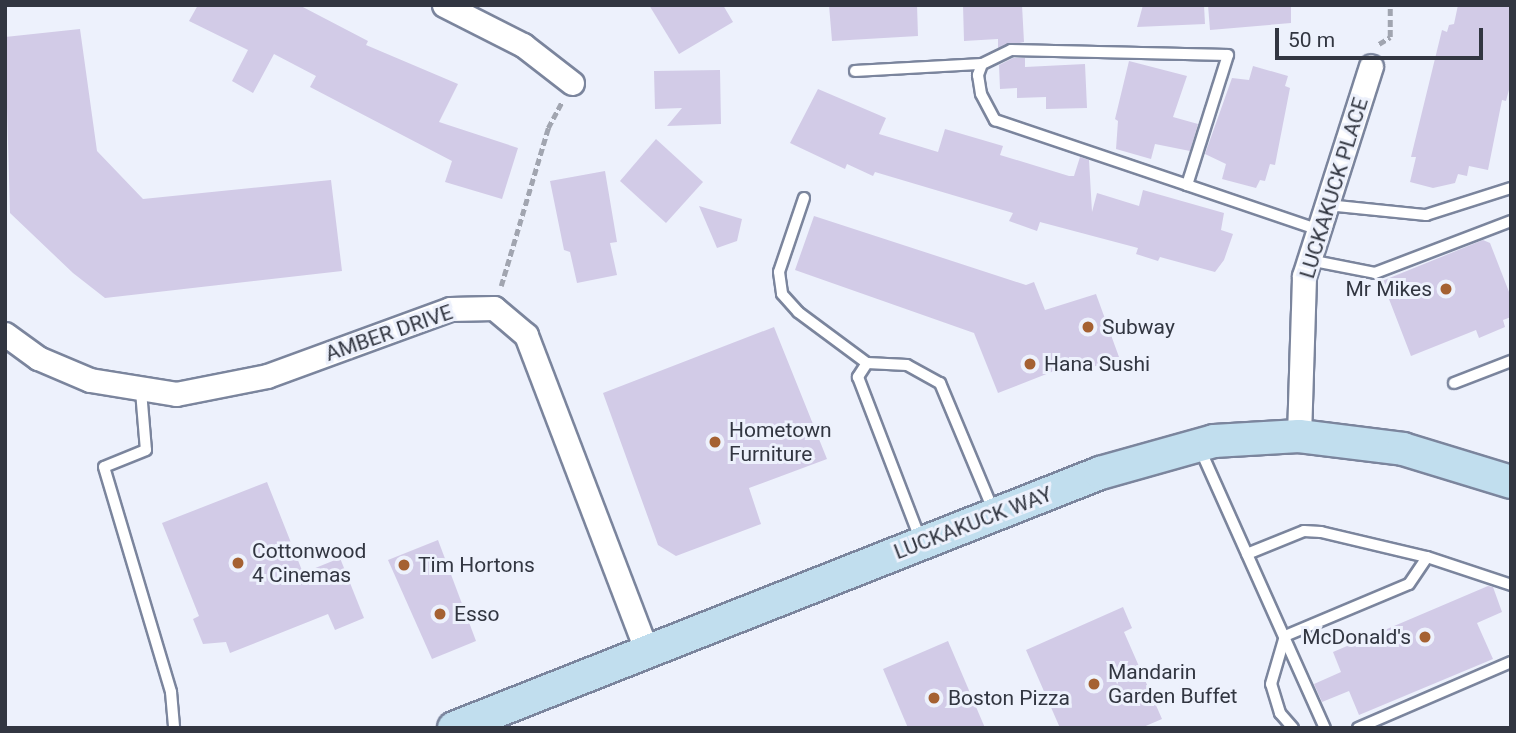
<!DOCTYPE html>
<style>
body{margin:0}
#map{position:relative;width:1516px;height:733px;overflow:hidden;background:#edf1fc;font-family:Roboto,sans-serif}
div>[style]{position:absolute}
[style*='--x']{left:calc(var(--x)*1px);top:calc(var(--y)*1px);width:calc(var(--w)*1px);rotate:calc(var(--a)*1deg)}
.building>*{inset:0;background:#d2cbe7}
.path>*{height:4.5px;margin-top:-2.25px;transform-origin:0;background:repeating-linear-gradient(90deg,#a1a5b0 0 7px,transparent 0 10.5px)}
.roads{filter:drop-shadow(2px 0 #7b859d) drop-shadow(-2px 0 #7b859d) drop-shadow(0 2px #7b859d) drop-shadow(0 -2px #7b859d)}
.lane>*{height:10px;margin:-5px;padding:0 5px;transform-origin:5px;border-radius:5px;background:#fff}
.street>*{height:23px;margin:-11.5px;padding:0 11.5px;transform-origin:11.5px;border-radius:11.5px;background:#fff}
.secondary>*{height:32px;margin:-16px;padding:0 16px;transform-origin:16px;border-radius:16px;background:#c1deee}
.dots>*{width:19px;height:19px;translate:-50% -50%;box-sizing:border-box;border:4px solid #edf1fc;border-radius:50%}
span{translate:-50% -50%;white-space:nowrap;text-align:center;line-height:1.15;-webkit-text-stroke:6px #edf1fc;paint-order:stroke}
.street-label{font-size:21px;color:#323641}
.poi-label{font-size:21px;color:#323641}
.right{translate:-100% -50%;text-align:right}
.left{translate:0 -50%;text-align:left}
.frame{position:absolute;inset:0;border:7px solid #323641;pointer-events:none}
.scale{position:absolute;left:1275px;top:28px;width:208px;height:32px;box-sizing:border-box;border:4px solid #323641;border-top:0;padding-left:9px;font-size:21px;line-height:24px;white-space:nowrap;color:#323641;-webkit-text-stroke:5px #edf1fc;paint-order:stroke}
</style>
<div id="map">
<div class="building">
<i style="clip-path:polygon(198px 5px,299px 5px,368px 41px,366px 45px,458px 84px,439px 122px,518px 148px,502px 199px,445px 182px,452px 161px,310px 87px,316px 76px,274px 54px,253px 93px,232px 81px,248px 50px,189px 21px)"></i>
<i style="clip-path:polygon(649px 5px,723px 5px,733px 22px,679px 54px)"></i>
<i style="clip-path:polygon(829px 5px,917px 5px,918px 36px,832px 41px)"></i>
<i style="clip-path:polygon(963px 5px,1022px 5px,1024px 42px,998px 48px,998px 39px,964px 41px)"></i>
<i style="clip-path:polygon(1143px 5px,1204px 5px,1205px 24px,1137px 27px)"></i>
<i style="clip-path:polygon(1208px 5px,1291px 5px,1291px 23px,1210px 30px)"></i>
<i style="clip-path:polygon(1458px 5px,1511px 5px,1511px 82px,1506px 101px,1502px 100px,1488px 170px,1469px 166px,1467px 176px,1458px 174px,1455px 183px,1433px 188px,1410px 182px,1416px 157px,1411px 157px,1442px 30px,1447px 32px,1449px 25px,1454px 24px)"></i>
<i style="clip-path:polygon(80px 29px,97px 151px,143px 199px,331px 180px,342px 271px,105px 298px,73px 273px,10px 213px,5px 37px)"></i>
<i style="clip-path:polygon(1013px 58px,1025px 58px,1025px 67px,1085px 64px,1087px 108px,1046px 109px,1046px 97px,1017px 98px,1017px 88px,1000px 89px,999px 65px)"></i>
<i style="clip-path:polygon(1129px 61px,1187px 76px,1173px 117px,1198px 124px,1190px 151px,1155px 144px,1151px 159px,1116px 149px,1118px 121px,1115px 119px)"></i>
<i style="clip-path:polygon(1253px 66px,1288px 76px,1285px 86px,1290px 88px,1275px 165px,1270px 164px,1265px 181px,1260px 180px,1256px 188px,1222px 179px,1226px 164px,1205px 154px,1232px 78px,1249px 80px)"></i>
<i style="clip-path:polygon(720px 70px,721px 124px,667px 126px,682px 108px,655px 109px,654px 71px)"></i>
<i style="clip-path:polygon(818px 89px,886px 118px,879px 134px,938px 152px,945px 129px,1003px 146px,1000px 155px,1069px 176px,1074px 176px,1080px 157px,1089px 160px,1092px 212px,1097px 193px,1139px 206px,1143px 190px,1224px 213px,1221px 230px,1233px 234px,1224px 260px,1215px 272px,1160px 257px,1158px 261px,1136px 254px,1138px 248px,1040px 222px,1037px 231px,1009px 221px,1013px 213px,875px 172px,873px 176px,847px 164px,845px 169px,790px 143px)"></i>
<i style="clip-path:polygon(656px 139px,703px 182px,666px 223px,620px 181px)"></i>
<i style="clip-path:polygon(605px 171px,617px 242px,610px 243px,617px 275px,577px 283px,570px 252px,564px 250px,550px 181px)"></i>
<i style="clip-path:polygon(699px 206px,742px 219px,737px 241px,717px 248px)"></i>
<i style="clip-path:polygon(814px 216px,1026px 285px,1034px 282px,1045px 310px,1096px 294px,1119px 357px,1093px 367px,1077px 362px,998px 393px,974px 333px,795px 270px)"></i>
<i style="clip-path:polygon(1483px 240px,1490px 243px,1511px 297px,1511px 317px,1503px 320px,1505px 327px,1479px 338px,1476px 330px,1411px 356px,1382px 281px)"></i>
<i style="clip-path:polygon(774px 327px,827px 459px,749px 488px,761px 524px,676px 556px,658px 545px,603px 393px)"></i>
<i style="clip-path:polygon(267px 482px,303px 573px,340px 558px,364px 618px,335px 630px,328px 614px,230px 653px,226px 642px,203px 644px,193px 619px,199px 616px,162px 523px)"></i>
<i style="clip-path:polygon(438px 540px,476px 641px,432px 659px,388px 560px)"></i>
<i style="clip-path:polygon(1488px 586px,1493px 587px,1502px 612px,1477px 623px,1493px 659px,1359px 715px,1349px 691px,1322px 702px,1314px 684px,1341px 672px,1333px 652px)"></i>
<i style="clip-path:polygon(1123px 607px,1132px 628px,1124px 632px,1162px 719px,1141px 728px,1060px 728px,1026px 650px)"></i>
<i style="clip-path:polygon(948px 641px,985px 728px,908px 728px,883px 669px)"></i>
</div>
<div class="path">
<i style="--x:1379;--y:44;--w:13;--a:-32"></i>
<i style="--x:1390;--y:37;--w:32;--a:-90"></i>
<i style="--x:501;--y:286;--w:165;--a:-73.4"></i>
<i style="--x:548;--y:128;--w:30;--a:-62"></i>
</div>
<div class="roads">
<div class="lane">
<i style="--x:855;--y:71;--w:127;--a:-3.2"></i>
<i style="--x:1187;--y:185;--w:136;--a:-72.5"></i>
<i style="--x:1228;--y:55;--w:217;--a:-178.7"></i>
<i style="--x:1011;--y:50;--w:32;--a:154"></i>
<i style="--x:982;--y:64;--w:12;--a:110"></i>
<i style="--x:978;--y:75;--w:19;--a:81"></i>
<i style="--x:981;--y:94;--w:30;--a:62"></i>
<i style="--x:995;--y:120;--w:203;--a:18.7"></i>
<i style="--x:1187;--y:185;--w:139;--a:18.8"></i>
<i style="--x:804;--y:198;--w:78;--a:108.7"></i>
<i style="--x:779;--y:272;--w:22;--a:82"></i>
<i style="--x:782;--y:294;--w:24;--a:48"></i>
<i style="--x:798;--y:312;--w:86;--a:36.5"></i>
<i style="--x:867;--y:363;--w:40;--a:2.9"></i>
<i style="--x:907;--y:365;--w:38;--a:29"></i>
<i style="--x:940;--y:383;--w:140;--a:67.3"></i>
<i style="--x:1327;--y:205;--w:100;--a:5.8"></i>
<i style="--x:1426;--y:215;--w:89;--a:-17.6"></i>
<i style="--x:1309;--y:260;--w:67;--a:11.1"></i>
<i style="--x:1375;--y:273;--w:146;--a:-20.9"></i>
<i style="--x:867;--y:363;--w:17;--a:123"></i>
<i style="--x:858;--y:377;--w:176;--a:69"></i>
<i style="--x:1454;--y:383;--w:61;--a:-21.1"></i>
<i style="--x:141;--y:391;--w:59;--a:85.2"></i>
<i style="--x:146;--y:450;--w:45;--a:158"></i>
<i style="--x:104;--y:467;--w:235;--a:73.4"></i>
<i style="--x:171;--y:692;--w:36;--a:85"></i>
<i style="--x:1200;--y:449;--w:306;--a:65.9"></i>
<i style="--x:1247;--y:554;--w:61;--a:-22"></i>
<i style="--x:1304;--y:531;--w:17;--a:3"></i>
<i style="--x:1321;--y:532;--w:109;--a:13.3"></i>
<i style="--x:1427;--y:557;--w:89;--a:18.4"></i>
<i style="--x:1293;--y:728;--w:20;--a:-131"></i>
<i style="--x:1280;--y:713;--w:30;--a:-107"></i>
<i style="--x:1271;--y:684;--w:50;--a:-73.7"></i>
<i style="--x:1285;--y:636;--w:134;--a:-22.8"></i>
<i style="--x:1409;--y:584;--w:32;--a:-56"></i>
<i style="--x:1358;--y:728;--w:167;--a:-23.3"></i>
</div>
<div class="street">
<i style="--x:444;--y:5;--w:89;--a:26.9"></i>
<i style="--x:523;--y:45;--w:62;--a:37.8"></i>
<i style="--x:5;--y:334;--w:41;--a:36"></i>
<i style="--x:38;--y:358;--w:56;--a:22.9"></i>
<i style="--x:90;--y:380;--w:87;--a:9.2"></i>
<i style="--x:176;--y:394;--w:93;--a:-11.2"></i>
<i style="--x:267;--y:376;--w:195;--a:-20.1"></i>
<i style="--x:450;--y:309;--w:44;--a:-1.3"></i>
<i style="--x:494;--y:308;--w:42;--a:40.2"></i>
<i style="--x:526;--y:335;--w:339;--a:69.1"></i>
<i style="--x:1299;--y:436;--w:160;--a:-88.2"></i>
<i style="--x:1304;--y:276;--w:220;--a:-72.3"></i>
</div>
<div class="secondary">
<i style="--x:454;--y:728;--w:695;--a:-21.54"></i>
<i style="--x:1100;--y:473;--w:118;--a:-15.7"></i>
<i style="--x:1214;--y:441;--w:85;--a:-3.4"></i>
<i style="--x:1299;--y:436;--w:105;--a:7.1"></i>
<i style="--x:1403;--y:449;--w:113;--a:17"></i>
</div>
</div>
<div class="dots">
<i style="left:1446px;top:289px;background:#a56132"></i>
<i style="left:1088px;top:327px;background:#a56132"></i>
<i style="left:1030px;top:364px;background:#a56132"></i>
<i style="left:715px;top:442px;background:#a56132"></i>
<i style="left:238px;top:563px;background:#a56132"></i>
<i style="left:404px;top:565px;background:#a56132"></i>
<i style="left:440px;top:614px;background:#a56132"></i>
<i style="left:1425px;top:637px;background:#a56132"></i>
<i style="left:1094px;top:684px;background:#a56132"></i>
<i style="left:934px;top:698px;background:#a56132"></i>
</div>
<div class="street-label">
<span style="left:1334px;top:188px;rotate:-73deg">LUCKAKUCK PLACE</span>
<span style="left:389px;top:333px;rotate:-19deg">AMBER DRIVE</span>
<span style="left:973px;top:523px;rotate:-21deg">LUCKAKUCK WAY</span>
</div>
<div class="poi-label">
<span class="right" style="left:1432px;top:289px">Mr Mikes</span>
<span class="left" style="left:1102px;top:327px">Subway</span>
<span class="left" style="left:1044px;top:364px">Hana Sushi</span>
<span class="left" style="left:729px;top:442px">Hometown<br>Furniture</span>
<span class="left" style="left:252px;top:563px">Cottonwood<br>4 Cinemas</span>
<span class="left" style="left:418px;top:565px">Tim Hortons</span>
<span class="left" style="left:454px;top:614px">Esso</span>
<span class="right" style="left:1411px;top:637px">McDonald's</span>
<span class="left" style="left:1108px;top:684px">Mandarin<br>Garden Buffet</span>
<span class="left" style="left:948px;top:698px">Boston Pizza</span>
</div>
<div class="frame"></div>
<div class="scale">50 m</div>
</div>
